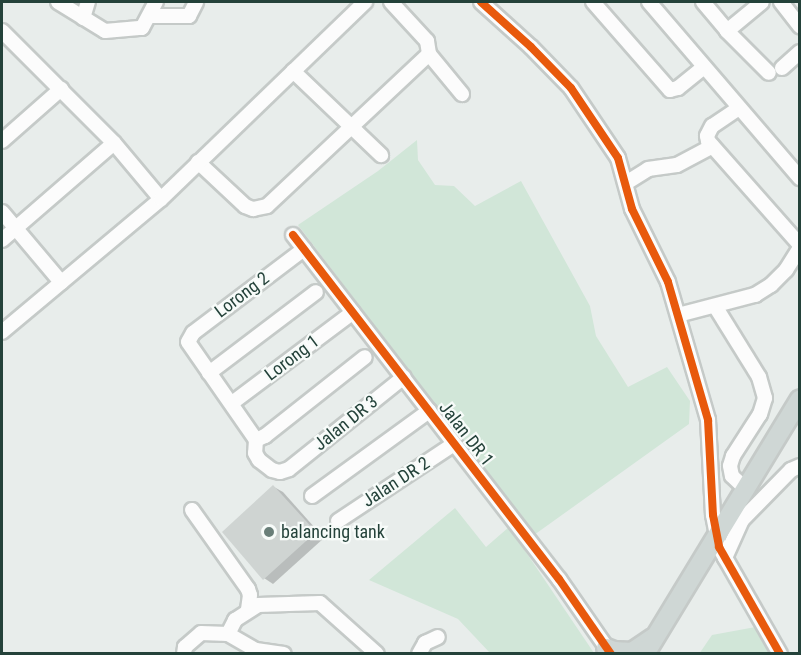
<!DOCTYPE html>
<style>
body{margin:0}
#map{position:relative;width:801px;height:655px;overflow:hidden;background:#e8edeb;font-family:"Roboto Condensed",sans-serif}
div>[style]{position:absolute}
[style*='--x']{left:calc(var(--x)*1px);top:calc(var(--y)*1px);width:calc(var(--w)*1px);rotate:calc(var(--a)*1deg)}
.green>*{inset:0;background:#d1e6d8}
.shadow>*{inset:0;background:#0003}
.building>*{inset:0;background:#cfd4d2}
.roads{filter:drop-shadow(2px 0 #c5cac8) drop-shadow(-2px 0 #c5cac8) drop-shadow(0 2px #c5cac8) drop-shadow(0 -2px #c5cac8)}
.minor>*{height:14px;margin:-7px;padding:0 7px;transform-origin:7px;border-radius:7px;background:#fcfcfc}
.major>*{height:18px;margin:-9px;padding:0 9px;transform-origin:9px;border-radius:9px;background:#cfd7d5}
.cycleway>*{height:8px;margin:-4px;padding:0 4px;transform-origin:4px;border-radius:4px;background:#e8590c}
.dots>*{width:16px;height:16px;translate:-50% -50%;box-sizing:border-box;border:3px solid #f7fbf9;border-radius:50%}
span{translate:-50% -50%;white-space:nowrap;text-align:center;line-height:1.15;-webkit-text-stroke:4.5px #f7fbf9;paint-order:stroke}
.street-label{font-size:18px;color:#24423a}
.poi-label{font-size:18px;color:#24423a}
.left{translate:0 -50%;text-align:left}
.frame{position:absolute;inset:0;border:3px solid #24423a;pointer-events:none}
</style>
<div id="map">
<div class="green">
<i style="clip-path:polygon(417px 140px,418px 160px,435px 185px,454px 186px,475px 206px,521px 181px,590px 306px,596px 336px,628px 387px,667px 367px,690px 401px,689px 424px,534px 535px,298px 225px,378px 171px)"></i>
<i style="clip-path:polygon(455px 508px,486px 547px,509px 527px,594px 653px,490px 653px,458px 619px,369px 580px)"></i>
<i style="clip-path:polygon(761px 626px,778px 654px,699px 654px,712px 635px)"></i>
</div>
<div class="shadow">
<i style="clip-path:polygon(274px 487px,283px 492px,324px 538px,273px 584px,264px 578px)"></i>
</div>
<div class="building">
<i style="clip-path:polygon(273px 485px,316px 532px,263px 580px,222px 532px)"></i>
</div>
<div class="roads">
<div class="minor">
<i style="--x:58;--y:2;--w:55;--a:31.7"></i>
<i style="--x:105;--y:31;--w:37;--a:-5"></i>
<i style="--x:142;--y:28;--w:30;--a:-62"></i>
<i style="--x:391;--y:2;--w:53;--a:47.3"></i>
<i style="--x:427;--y:41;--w:13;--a:81"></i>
<i style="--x:429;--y:54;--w:52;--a:50.5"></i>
<i style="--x:481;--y:2;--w:67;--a:42"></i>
<i style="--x:531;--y:47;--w:57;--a:45.7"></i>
<i style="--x:571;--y:88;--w:84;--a:56.1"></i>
<i style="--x:618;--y:158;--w:53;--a:74.6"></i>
<i style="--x:632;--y:209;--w:81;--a:63.7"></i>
<i style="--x:668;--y:282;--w:144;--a:73.8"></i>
<i style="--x:708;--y:420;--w:95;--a:87"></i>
<i style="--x:713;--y:515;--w:33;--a:79"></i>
<i style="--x:719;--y:547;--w:123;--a:60.3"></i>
<i style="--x:593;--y:2;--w:117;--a:48.8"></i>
<i style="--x:670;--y:90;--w:8;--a:-14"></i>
<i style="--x:678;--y:88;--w:33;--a:-39"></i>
<i style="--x:649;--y:2;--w:232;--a:49.4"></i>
<i style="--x:703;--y:2;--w:38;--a:50"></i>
<i style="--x:727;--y:31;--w:59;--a:45"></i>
<i style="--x:781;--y:2;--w:31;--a:52"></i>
<i style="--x:150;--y:16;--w:39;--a:0"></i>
<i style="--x:189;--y:16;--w:16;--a:-63"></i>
<i style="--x:83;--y:18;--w:17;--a:-73"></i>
<i style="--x:2;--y:31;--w:158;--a:45"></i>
<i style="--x:114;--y:143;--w:73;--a:50"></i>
<i style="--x:727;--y:31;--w:45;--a:-39.6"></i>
<i style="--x:782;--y:68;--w:24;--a:-42"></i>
<i style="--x:293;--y:71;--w:122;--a:43.7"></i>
<i style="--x:739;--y:108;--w:32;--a:146"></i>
<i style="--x:712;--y:126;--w:11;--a:117"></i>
<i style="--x:707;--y:136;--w:5;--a:79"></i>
<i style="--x:708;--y:141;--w:139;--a:48.5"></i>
<i style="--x:2;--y:141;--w:79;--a:-41.4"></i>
<i style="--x:198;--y:162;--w:64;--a:43.1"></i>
<i style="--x:245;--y:206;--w:9;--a:21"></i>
<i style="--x:253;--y:209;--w:14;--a:-12"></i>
<i style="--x:267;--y:206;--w:222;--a:-43.2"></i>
<i style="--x:626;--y:183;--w:26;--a:-32"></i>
<i style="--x:648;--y:169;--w:29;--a:-8"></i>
<i style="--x:677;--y:165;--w:40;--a:-28"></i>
<i style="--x:2;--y:212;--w:92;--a:49.9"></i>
<i style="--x:293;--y:235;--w:435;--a:52.3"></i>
<i style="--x:559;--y:579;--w:91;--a:55.3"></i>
<i style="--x:2;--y:240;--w:148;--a:-40.9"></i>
<i style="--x:304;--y:249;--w:139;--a:142.9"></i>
<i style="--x:193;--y:333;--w:10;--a:119"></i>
<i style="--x:188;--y:342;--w:119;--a:55.2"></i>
<i style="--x:256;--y:440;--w:13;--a:94"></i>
<i style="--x:255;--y:453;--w:8;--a:60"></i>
<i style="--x:259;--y:460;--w:16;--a:38"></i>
<i style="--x:272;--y:470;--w:8;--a:14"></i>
<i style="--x:280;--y:472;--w:9;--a:-18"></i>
<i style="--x:289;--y:469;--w:147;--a:-38.7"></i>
<i style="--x:715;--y:306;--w:84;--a:58.2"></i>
<i style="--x:759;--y:377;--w:22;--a:74"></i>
<i style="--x:765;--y:398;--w:17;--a:107"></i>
<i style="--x:760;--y:414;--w:50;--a:122.7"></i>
<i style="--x:733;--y:456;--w:10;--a:107"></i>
<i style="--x:730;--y:466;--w:10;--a:79"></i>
<i style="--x:732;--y:476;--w:18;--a:43"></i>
<i style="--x:678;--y:315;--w:80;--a:-14.6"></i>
<i style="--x:755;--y:295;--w:19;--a:-32"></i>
<i style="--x:771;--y:285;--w:21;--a:-45"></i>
<i style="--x:786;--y:270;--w:26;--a:-58"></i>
<i style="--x:2;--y:332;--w:207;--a:-39.9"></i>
<i style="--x:161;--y:199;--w:284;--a:-44"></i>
<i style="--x:209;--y:373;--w:134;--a:-37.1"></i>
<i style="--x:232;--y:403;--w:151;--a:-36.9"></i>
<i style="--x:256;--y:440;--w:10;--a:-24"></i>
<i style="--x:265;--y:436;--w:127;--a:-38.3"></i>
<i style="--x:312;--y:496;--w:145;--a:-36"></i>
<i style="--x:192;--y:510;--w:97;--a:54.7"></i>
<i style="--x:248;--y:589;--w:6;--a:72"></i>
<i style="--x:250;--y:595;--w:14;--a:98"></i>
<i style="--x:338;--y:521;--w:139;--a:-33.6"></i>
<i style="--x:725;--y:558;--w:42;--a:-65.9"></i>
<i style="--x:742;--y:520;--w:70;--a:-45.6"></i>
<i style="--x:791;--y:470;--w:10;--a:-24"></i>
<i style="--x:228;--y:634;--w:16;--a:-63"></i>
<i style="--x:235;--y:620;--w:27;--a:-33"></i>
<i style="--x:258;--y:605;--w:62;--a:-1.8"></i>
<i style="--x:320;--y:603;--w:76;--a:41.8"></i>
<i style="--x:184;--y:654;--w:7;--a:-82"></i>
<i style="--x:185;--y:647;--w:21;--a:-41"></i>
<i style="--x:201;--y:633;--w:27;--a:2"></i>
<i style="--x:228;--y:634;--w:32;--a:30"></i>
<i style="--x:256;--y:650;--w:28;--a:8"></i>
<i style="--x:419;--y:654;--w:13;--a:-61"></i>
<i style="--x:425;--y:643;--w:14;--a:-25"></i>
</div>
<div class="major">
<i style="--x:606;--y:648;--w:9;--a:21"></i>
<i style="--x:614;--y:651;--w:18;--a:3"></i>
<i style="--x:632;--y:652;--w:25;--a:-34"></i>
<i style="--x:645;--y:654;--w:298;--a:-58.7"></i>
</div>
</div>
<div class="cycleway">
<i style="--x:481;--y:2;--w:67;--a:42"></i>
<i style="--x:531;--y:47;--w:57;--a:45.7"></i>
<i style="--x:571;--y:88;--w:84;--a:56.1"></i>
<i style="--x:618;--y:158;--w:53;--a:74.6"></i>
<i style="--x:632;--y:209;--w:81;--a:63.7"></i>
<i style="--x:668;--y:282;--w:144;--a:73.8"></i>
<i style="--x:708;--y:420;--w:95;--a:87"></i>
<i style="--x:713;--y:515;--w:33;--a:79"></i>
<i style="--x:719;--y:547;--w:123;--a:60.3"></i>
<i style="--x:293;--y:235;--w:435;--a:52.3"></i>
<i style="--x:559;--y:579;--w:91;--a:55.3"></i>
</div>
<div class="dots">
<i style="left:269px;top:532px;background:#697e78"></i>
</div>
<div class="street-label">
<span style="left:242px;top:295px;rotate:-37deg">Lorong 2</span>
<span style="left:292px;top:358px;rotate:-37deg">Lorong 1</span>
<span style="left:346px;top:423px;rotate:-39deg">Jalan DR 3</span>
<span style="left:466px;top:434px;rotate:52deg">Jalan DR 1</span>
<span style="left:396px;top:482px;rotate:-33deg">Jalan DR 2</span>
</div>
<div class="poi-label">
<span class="left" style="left:281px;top:532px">balancing tank</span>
</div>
<div class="frame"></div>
</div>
